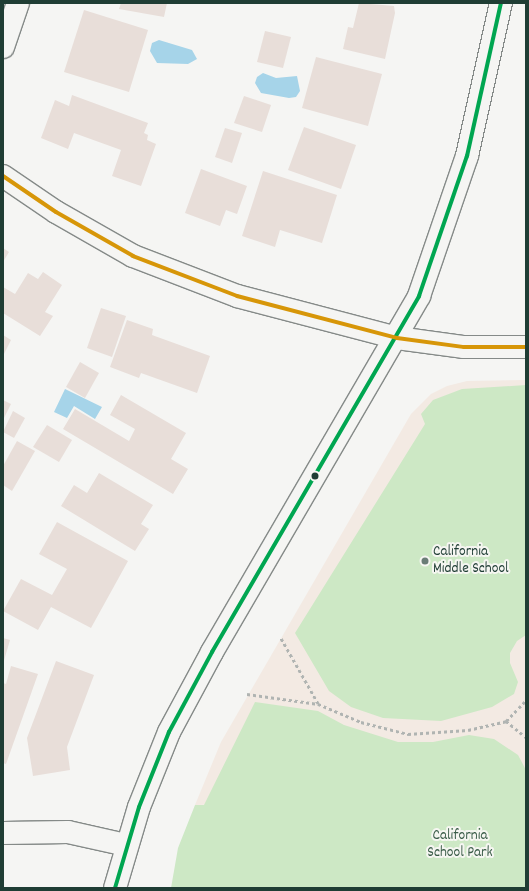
<!DOCTYPE html>
<style>
body{margin:0}
#map{position:relative;width:529px;height:891px;overflow:hidden;background:#f5f5f3;font-family:Dekko,sans-serif}
div>[style]{position:absolute}
[style*='--x']{left:calc(var(--x)*1px);top:calc(var(--y)*1px);width:calc(var(--w)*1px);rotate:calc(var(--a)*1deg)}
.built>*{inset:0;background:#f3eae3}
.green>*{inset:0;background:#cde8c5}
.water>*{inset:0;background:#a6d4e9}
.building>*{inset:0;background:#e8ded9}
.path>*{height:2.5px;margin-top:-1.25px;transform-origin:0;background:repeating-linear-gradient(90deg,#b0b4b2 0 3px,transparent 0 6px)}
.roads{filter:drop-shadow(1px 0 #858a88) drop-shadow(-1px 0 #858a88) drop-shadow(0 1px #858a88) drop-shadow(0 -1px #858a88)}
.minor>*{height:22px;margin:-11px;padding:0 11px;transform-origin:11px;border-radius:11px;background:#f5f5f3}
.major>*{height:22px;margin:-11px;padding:0 11px;transform-origin:11px;border-radius:11px;background:#f5f5f3}
.bus-1>*{height:4px;margin:-2px;padding:0 2px;transform-origin:2px;border-radius:2px;background:#00a651}
.bus-2>*{height:4px;margin:-2px;padding:0 2px;transform-origin:2px;border-radius:2px;background:#d79608}
.dots>*{width:11px;height:11px;translate:-50% -50%;box-sizing:border-box;border:2px solid #f6f6f2;border-radius:50%}
span{translate:-50% -50%;white-space:nowrap;text-align:center;line-height:1.15;-webkit-text-stroke:4px #f6f6f2;paint-order:stroke}
.poi-label{font-size:15px;color:#1f3d34}
.left{translate:0 -50%;text-align:left}
.park-label{font-size:15px;color:#3b5d49}
.frame{position:absolute;inset:0;border:4px solid #1f3d34;pointer-events:none}
</style>
<div id="map">
<div class="built">
<i style="clip-path:polygon(526px 380px,526px 800px,195px 805px,221px 742px,411px 414px,431px 394px,447px 386px,467px 381px)"></i>
</div>
<div class="green">
<i style="clip-path:polygon(526px 385px,526px 635px,517px 641px,510px 653px,510px 663px,518px 682px,514px 694px,492px 707px,441px 721px,383px 718px,351px 707px,329px 691px,295px 633px,425px 424px,421px 414px,433px 400px,462px 389px)"></i>
<i style="clip-path:polygon(255px 702px,318px 711px,344px 725px,398px 742px,433px 742px,469px 735px,494px 739px,518px 755px,526px 770px,526px 888px,171px 888px,178px 848px,195px 805px,204px 805px)"></i>
</div>
<div class="water">
<i style="clip-path:polygon(159px 40px,192px 50px,197px 59px,188px 64px,157px 63px,150px 51px,152px 43px)"></i>
<i style="clip-path:polygon(263px 73px,276px 78px,297px 76px,300px 91px,296px 97px,289px 98px,261px 93px,255px 83px,257px 77px)"></i>
<i style="clip-path:polygon(65px 389px,102px 407px,95px 419px,74px 406px,67px 418px,54px 412px)"></i>
</div>
<div class="building">
<i style="clip-path:polygon(121px 3px,167px 3px,164px 17px,119px 9px)"></i>
<i style="clip-path:polygon(359px 3px,394px 6px,395px 13px,385px 59px,343px 49px,348px 27px,353px 28px)"></i>
<i style="clip-path:polygon(84px 10px,148px 30px,129px 92px,64px 72px)"></i>
<i style="clip-path:polygon(265px 31px,291px 37px,283px 68px,257px 62px)"></i>
<i style="clip-path:polygon(316px 57px,382px 74px,368px 126px,302px 108px)"></i>
<i style="clip-path:polygon(72px 95px,148px 123px,144px 133px,148px 135px,147px 140px,156px 144px,141px 186px,112px 176px,121px 150px,74px 133px,68px 149px,41px 138px,55px 100px,69px 106px)"></i>
<i style="clip-path:polygon(244px 96px,271px 105px,262px 132px,234px 123px)"></i>
<i style="clip-path:polygon(304px 127px,356px 145px,341px 189px,288px 170px)"></i>
<i style="clip-path:polygon(225px 128px,242px 133px,232px 163px,215px 157px)"></i>
<i style="clip-path:polygon(201px 169px,247px 186px,237px 214px,226px 210px,220px 226px,185px 213px)"></i>
<i style="clip-path:polygon(263px 171px,337px 195px,322px 243px,280px 230px,275px 247px,242px 236px)"></i>
<i style="clip-path:polygon(3px 248px,9px 252px,3px 262px)"></i>
<i style="clip-path:polygon(43px 272px,62px 285px,45px 312px,53px 316px,40px 336px,3px 313px,3px 287px,15px 294px,28px 273px,38px 279px)"></i>
<i style="clip-path:polygon(101px 308px,126px 316px,112px 357px,87px 348px)"></i>
<i style="clip-path:polygon(127px 320px,153px 329px,152px 335px,210px 356px,197px 393px,141px 373px,139px 378px,110px 367px)"></i>
<i style="clip-path:polygon(3px 335px,11px 340px,3px 356px)"></i>
<i style="clip-path:polygon(80px 362px,99px 373px,85px 398px,66px 387px)"></i>
<i style="clip-path:polygon(121px 395px,186px 433px,171px 459px,188px 469px,173px 494px,63px 429px,75px 409px,129px 441px,135px 429px,110px 415px)"></i>
<i style="clip-path:polygon(3px 400px,11px 404px,3px 420px)"></i>
<i style="clip-path:polygon(13px 411px,25px 418px,14px 438px,3px 432px)"></i>
<i style="clip-path:polygon(47px 425px,72px 440px,59px 462px,33px 447px)"></i>
<i style="clip-path:polygon(17px 441px,35px 451px,12px 491px,3px 485px,3px 466px)"></i>
<i style="clip-path:polygon(99px 473px,153px 505px,141px 524px,149px 529px,135px 551px,61px 506px,74px 485px,87px 493px)"></i>
<i style="clip-path:polygon(57px 522px,128px 561px,91px 628px,51px 607px,38px 630px,3px 611px,21px 579px,52px 595px,67px 569px,39px 554px)"></i>
<i style="clip-path:polygon(3px 638px,10px 640px,3px 664px)"></i>
<i style="clip-path:polygon(56px 661px,94px 675px,67px 747px,70px 770px,33px 776px,27px 738px)"></i>
<i style="clip-path:polygon(11px 666px,38px 674px,6px 764px,3px 763px,3px 683px,6px 684px)"></i>
</div>
<div class="path">
<i style="--x:247;--y:694;--w:72;--a:8"></i>
<i style="--x:318;--y:704;--w:77;--a:-119.6"></i>
<i style="--x:318;--y:704;--w:47;--a:22.7"></i>
<i style="--x:361;--y:722;--w:49;--a:14.3"></i>
<i style="--x:408;--y:734;--w:60;--a:-3.8"></i>
<i style="--x:468;--y:730;--w:39;--a:-13"></i>
<i style="--x:506;--y:721;--w:26;--a:39"></i>
<i style="--x:506;--y:721;--w:29;--a:-46"></i>
</div>
<div class="roads">
<div class="minor">
<i style="--x:3;--y:47;--w:46;--a:-71.2"></i>
<i style="--x:3;--y:176;--w:64;--a:34.2"></i>
<i style="--x:56;--y:212;--w:89;--a:29.7"></i>
<i style="--x:133;--y:256;--w:111;--a:21"></i>
<i style="--x:237;--y:296;--w:165;--a:14.7"></i>
<i style="--x:397;--y:338;--w:68;--a:7.7"></i>
<i style="--x:464;--y:347;--w:62;--a:0"></i>
<i style="--x:3;--y:833;--w:65;--a:-0.9"></i>
<i style="--x:68;--y:832;--w:59;--a:12.6"></i>
</div>
<div class="major">
<i style="--x:115;--y:888;--w:84;--a:-73.5"></i>
<i style="--x:139;--y:807;--w:81;--a:-68.2"></i>
<i style="--x:169;--y:732;--w:91;--a:-61.7"></i>
<i style="--x:212;--y:652;--w:412;--a:-59.8"></i>
<i style="--x:419;--y:296;--w:148;--a:-71.1"></i>
<i style="--x:467;--y:156;--w:157;--a:-77.5"></i>
</div>
</div>
<div class="bus-1">
<i style="--x:115;--y:888;--w:84;--a:-73.5"></i>
<i style="--x:139;--y:807;--w:81;--a:-68.2"></i>
<i style="--x:169;--y:732;--w:91;--a:-61.7"></i>
<i style="--x:212;--y:652;--w:412;--a:-59.8"></i>
<i style="--x:419;--y:296;--w:148;--a:-71.1"></i>
<i style="--x:467;--y:156;--w:157;--a:-77.5"></i>
</div>
<div class="bus-2">
<i style="--x:3;--y:176;--w:64;--a:34.2"></i>
<i style="--x:56;--y:212;--w:89;--a:29.7"></i>
<i style="--x:133;--y:256;--w:111;--a:21"></i>
<i style="--x:237;--y:296;--w:165;--a:14.7"></i>
<i style="--x:397;--y:338;--w:68;--a:7.7"></i>
<i style="--x:464;--y:347;--w:62;--a:0"></i>
</div>
<div class="dots">
<i style="left:315px;top:476px;background:#1f3d34"></i>
<i style="left:425px;top:561px;background:#6a7d77"></i>
</div>
<div class="poi-label">
<span class="left" style="left:433px;top:561px">California<br>Middle School</span>
</div>
<div class="park-label">
<span style="left:460px;top:845px">California<br>School Park</span>
</div>
<div class="frame"></div>
</div>
